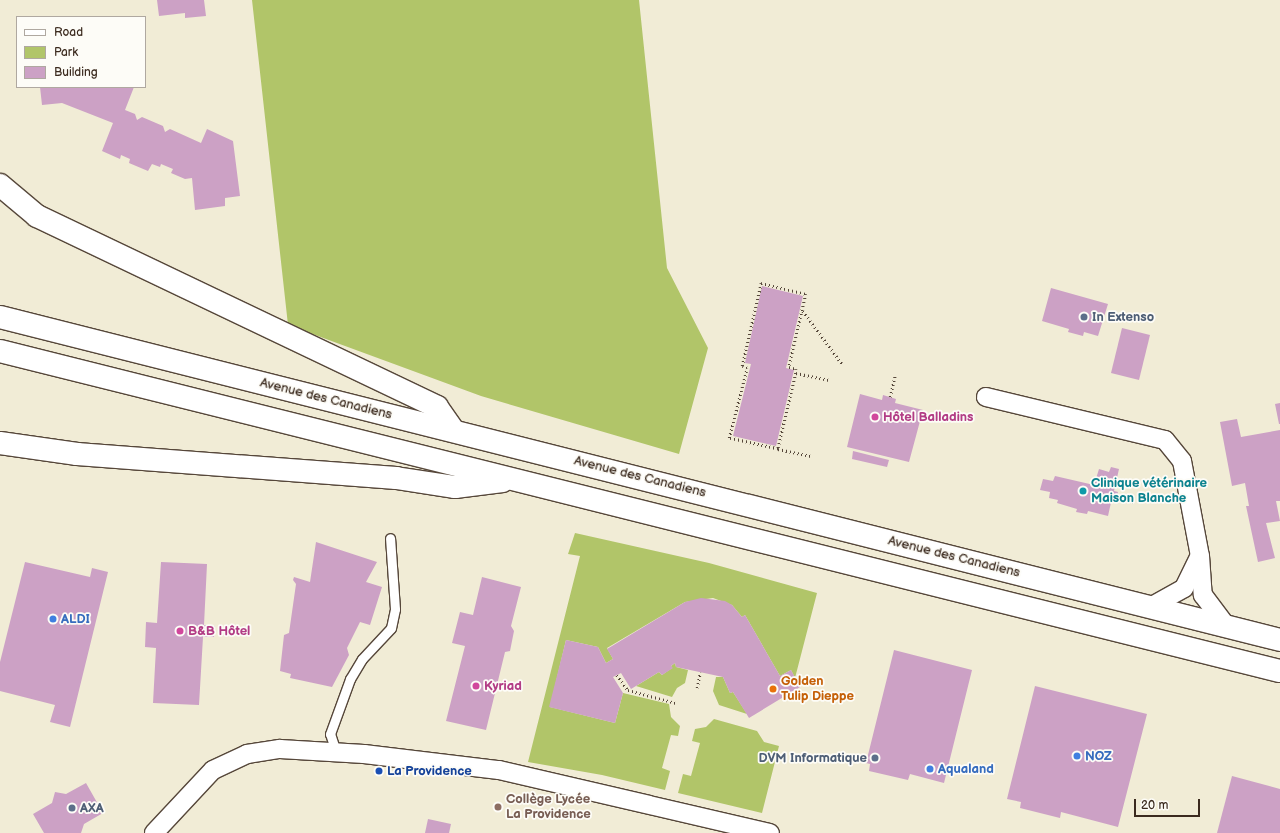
<!DOCTYPE html>
<meta charset="utf-8">
<style>
body{margin:0}
#map{position:relative;width:1280px;height:833px;overflow:hidden;background:#f1ecd6;font-family:"Balsamiq Sans",sans-serif}
div>[style]{position:absolute}
[style*='--x']{left:calc(var(--x)*1px);top:calc(var(--y)*1px);width:calc(var(--w)*1px);rotate:calc(var(--a)*1deg)}
.green>*{inset:0;background:#b1c569}
.building>*{inset:0;background:#cca1c5}
.path>*{height:2.5px;margin-top:-1.25px;transform-origin:0;background:repeating-linear-gradient(90deg,#56473a 0 1px,transparent 0 4px)}
.roads{filter:drop-shadow(1px 0 #56473a) drop-shadow(-1px 0 #56473a) drop-shadow(0 1px #56473a) drop-shadow(0 -1px #56473a)}
.lane>*{height:9px;margin:-4.5px;padding:0 4.5px;transform-origin:4.5px;border-radius:4.5px;background:#fff}
.street>*{height:18px;margin:-9px;padding:0 9px;transform-origin:9px;border-radius:9px;background:#fff}
.primary>*{height:22px;margin:-11px;padding:0 11px;transform-origin:11px;border-radius:11px;background:#fff}
.dots>*{width:11px;height:11px;translate:-50% -50%;box-sizing:border-box;border:2px solid #fdfcf7;border-radius:50%}
span{translate:-50% -50%;white-space:nowrap;text-align:center;line-height:1.15;-webkit-text-stroke:3.5px #fdfcf7;paint-order:stroke}
.service-label{font-size:13px;color:#4e5e75;font-weight:700}
.left{translate:0 -50%;text-align:left}
.right{translate:-100% -50%;text-align:right}
.street-label{font-size:13px;color:#3b2a1e}
.hotel-label{font-size:13px;color:#b23c85;font-weight:700}
.culture-label{font-size:13px;color:#0d838f;font-weight:700}
.shop-label{font-size:13px;color:#366cbe;font-weight:700}
.food-label{font-size:13px;color:#c56008;font-weight:700}
.transit-label{font-size:13px;color:#164399;font-weight:700}
.education-label{font-size:13px;color:#785e54;font-weight:700}
.legend{position:absolute;left:16px;top:16px;width:130px;height:72px;box-sizing:border-box;background:#fdfcf7;border:1px solid #afa8a0;margin:0;padding:5px 7px;list-style:none;font-size:12px;color:#3b2a1e}
.legend li{display:flex;align-items:center;gap:8px;height:20px}
.legend b{width:20px;border:1px solid #afa8a0}
.scale{position:absolute;left:1134px;top:799px;width:66px;height:18px;box-sizing:border-box;border:2px solid #3b2a1e;border-top:0;padding-left:5px;font-size:12px;line-height:14px;white-space:nowrap;color:#3b2a1e;-webkit-text-stroke:3px #fdfcf7;paint-order:stroke}
</style>
<div id="map">
<div class="green">
<i style="clip-path:polygon(252px 0,639px 0,667px 268px,708px 348px,679px 454px,481px 396px,288px 325px)"></i>
<i style="clip-path:polygon(575px 533px,709px 563px,817px 593px,795px 678px,791px 670px,780px 676px,745px 615px,742px 617px,732px 605px,713px 598px,685px 602px,607px 648px,613px 659px,606px 663px,598px 647px,566px 640px,550px 707px,615px 723px,623px 693px,669px 704px,671px 717px,680px 726px,678px 736px,671px 735px,662px 768px,670px 771px,665px 790px,602px 775px,528px 762px,580px 556px,568px 554px)"></i>
<i style="clip-path:polygon(675px 663px,676px 667px,688px 670px,685px 683px,677px 688px,672px 697px,636px 686px,659px 672px,662px 675px,672px 668px,671px 666px)"></i>
<i style="clip-path:polygon(716px 677px,723px 677px,730px 693px,733px 692px,747px 714px,719px 705px,713px 691px)"></i>
<i style="clip-path:polygon(714px 719px,757px 731px,764px 742px,779px 746px,762px 813px,678px 793px,683px 774px,691px 776px,700px 743px,692px 741px,695px 729px,706px 727px)"></i>
</div>
<div class="building">
<i style="clip-path:polygon(157px 0,204px 0,206px 16px,185px 18px,185px 13px,159px 16px)"></i>
<i style="clip-path:polygon(40px 87px,134px 87px,125px 110px,135px 114px,137px 120px,142px 117px,163px 126px,165px 132px,170px 129px,201px 143px,207px 129px,233px 141px,240px 196px,225px 198px,225px 206px,195px 210px,192px 178px,185px 179px,171px 173px,173px 169px,161px 164px,160px 167px,152px 164px,148px 171px,129px 163px,130px 159px,121px 155px,120px 159px,102px 151px,113px 123px,62px 103px,42px 105px)"></i>
<i style="clip-path:polygon(762px 286px,803px 296px,786px 368px,794px 370px,776px 446px,733px 436px,751px 364px,745px 363px)"></i>
<i style="clip-path:polygon(1051px 288px,1108px 304px,1098px 336px,1084px 332px,1083px 336px,1068px 332px,1069px 329px,1042px 321px)"></i>
<i style="clip-path:polygon(1122px 328px,1150px 335px,1139px 380px,1111px 373px)"></i>
<i style="clip-path:polygon(860px 394px,882px 400px,883px 395px,896px 399px,895px 403px,923px 410px,909px 462px,847px 447px)"></i>
<i style="clip-path:polygon(1280px 403px,1280px 424px,1279px 424px,1275px 404px)"></i>
<i style="clip-path:polygon(1237px 419px,1241px 437px,1280px 430px,1280px 501px,1276px 501px,1280px 521px,1266px 523px,1275px 558px,1258px 562px,1246px 506px,1249px 506px,1245px 483px,1232px 486px,1220px 422px)"></i>
<i style="clip-path:polygon(853px 451px,889px 460px,887px 467px,852px 459px)"></i>
<i style="clip-path:polygon(1111px 467px,1119px 469px,1114px 491px,1118px 492px,1116px 499px,1112px 498px,1108px 516px,1088px 511px,1087px 514px,1076px 512px,1077px 509px,1057px 503px,1058px 500px,1049px 498px,1050px 492px,1040px 490px,1043px 479px,1053px 481px,1055px 476px,1094px 485px,1099px 469px,1109px 472px)"></i>
<i style="clip-path:polygon(316px 542px,377px 562px,366px 582px,382px 587px,370px 625px,360px 622px,347px 648px,349px 655px,332px 687px,290px 678px,291px 674px,280px 671px,284px 635px,289px 633px,296px 584px,293px 580px,294px 577px,310px 582px)"></i>
<i style="clip-path:polygon(25px 562px,90px 577px,92px 568px,108px 572px,70px 727px,50px 722px,55px 705px,0 691px,0 662px)"></i>
<i style="clip-path:polygon(161px 562px,207px 564px,204px 625px,215px 626px,214px 637px,203px 637px,199px 705px,153px 703px,156px 648px,145px 647px,146px 622px,157px 623px)"></i>
<i style="clip-path:polygon(482px 577px,521px 587px,511px 626px,514px 631px,510px 651px,505px 652px,486px 730px,446px 721px,465px 646px,452px 643px,460px 612px,473px 615px)"></i>
<i style="clip-path:polygon(701px 598px,725px 601px,732px 605px,742px 617px,745px 615px,780px 676px,791px 670px,800px 687px,749px 718px,733px 692px,730px 693px,723px 677px,676px 667px,675px 663px,671px 666px,673px 668px,662px 675px,659px 672px,631px 689px,621px 673px,613px 677px,623px 693px,615px 723px,549px 707px,566px 640px,598px 647px,606px 663px,613px 659px,607px 649px,685px 602px)"></i>
<i style="clip-path:polygon(894px 650px,972px 670px,944px 783px,910px 774px,908px 780px,869px 771px,870px 764px,866px 763px)"></i>
<i style="clip-path:polygon(1035px 686px,1147px 714px,1118px 827px,1061px 812px,1060px 818px,1020px 808px,1021px 802px,1007px 799px)"></i>
<i style="clip-path:polygon(1232px 776px,1280px 789px,1280px 833px,1217px 833px)"></i>
<i style="clip-path:polygon(86px 783px,103px 813px,84px 824px,81px 833px,44px 833px,33px 814px,52px 803px,55px 792px,66px 794px)"></i>
<i style="clip-path:polygon(428px 819px,451px 824px,449px 833px,425px 833px)"></i>
</div>
<div class="path">
<i style="--x:761;--y:283;--w:46;--a:13.7"></i>
<i style="--x:806;--y:294;--w:75;--a:103.1"></i>
<i style="--x:789;--y:367;--w:7;--a:16"></i>
<i style="--x:796;--y:369;--w:4;--a:90"></i>
<i style="--x:796;--y:373;--w:78;--a:103.3"></i>
<i style="--x:778;--y:449;--w:50;--a:-167.3"></i>
<i style="--x:729;--y:438;--w:72;--a:-75.6"></i>
<i style="--x:747;--y:368;--w:5;--a:-158"></i>
<i style="--x:742;--y:366;--w:85;--a:-77.1"></i>
<i style="--x:803;--y:311;--w:67;--a:53.5"></i>
<i style="--x:796;--y:373;--w:34;--a:12"></i>
<i style="--x:890;--y:397;--w:22;--a:-77"></i>
<i style="--x:778;--y:449;--w:35;--a:12"></i>
<i style="--x:1117;--y:497;--w:19;--a:16"></i>
<i style="--x:617;--y:675;--w:19;--a:54"></i>
<i style="--x:628;--y:690;--w:50;--a:15.2"></i>
<i style="--x:697;--y:688;--w:16;--a:-79"></i>
</div>
<div class="roads">
<div class="lane">
<i style="--x:336;--y:752;--w:19;--a:-108"></i>
<i style="--x:330;--y:734;--w:59;--a:-70"></i>
<i style="--x:350;--y:679;--w:23;--a:-59"></i>
<i style="--x:362;--y:659;--w:42;--a:-46.9"></i>
<i style="--x:391;--y:628;--w:19;--a:-78"></i>
<i style="--x:395;--y:609;--w:71;--a:-94"></i>
</div>
<div class="street">
<i style="--x:986;--y:397;--w:184;--a:13.5"></i>
<i style="--x:1165;--y:440;--w:27;--a:51"></i>
<i style="--x:1182;--y:461;--w:97;--a:79.3"></i>
<i style="--x:1200;--y:556;--w:39;--a:86"></i>
<i style="--x:1203;--y:595;--w:39;--a:53"></i>
<i style="--x:1150;--y:607;--w:39;--a:-29"></i>
<i style="--x:1184;--y:588;--w:34;--a:-64"></i>
<i style="--x:154;--y:833;--w:86;--a:-46.9"></i>
<i style="--x:213;--y:770;--w:38;--a:-25"></i>
<i style="--x:247;--y:754;--w:33;--a:-9"></i>
<i style="--x:280;--y:749;--w:84;--a:3.4"></i>
<i style="--x:364;--y:754;--w:136;--a:6.8"></i>
<i style="--x:499;--y:770;--w:278;--a:13.1"></i>
</div>
<div class="primary">
<i style="--x:0;--y:185;--w:48;--a:40"></i>
<i style="--x:37;--y:216;--w:443;--a:25.5"></i>
<i style="--x:437;--y:407;--w:29;--a:55"></i>
<i style="--x:0;--y:317;--w:1320;--a:14.16"></i>
<i style="--x:0;--y:351;--w:1319;--a:14.04"></i>
<i style="--x:0;--y:443;--w:78;--a:8.1"></i>
<i style="--x:77;--y:454;--w:320;--a:4.3"></i>
<i style="--x:396;--y:478;--w:60;--a:8.7"></i>
<i style="--x:455;--y:487;--w:48;--a:-7.1"></i>
</div>
</div>
<div class="dots">
<i style="left:1084px;top:317px;background:#5c6f8a"></i>
<i style="left:875px;top:417px;background:#d1479c"></i>
<i style="left:1083px;top:491px;background:#0f9aa8"></i>
<i style="left:53px;top:619px;background:#3f7fe0"></i>
<i style="left:180px;top:631px;background:#d1479c"></i>
<i style="left:476px;top:686px;background:#d1479c"></i>
<i style="left:773px;top:689px;background:#e8710a"></i>
<i style="left:1077px;top:756px;background:#3f7fe0"></i>
<i style="left:875px;top:758px;background:#5c6f8a"></i>
<i style="left:930px;top:769px;background:#3f7fe0"></i>
<i style="left:379px;top:771px;background:#1a4fb4"></i>
<i style="left:498px;top:807px;background:#8d6e63"></i>
<i style="left:72px;top:808px;background:#5c6f8a"></i>
</div>
<div class="service-label">
<span class="left" style="left:1092px;top:317px">In Extenso</span>
<span class="right" style="left:867px;top:758px">DVM Informatique</span>
<span class="left" style="left:80px;top:808px">AXA</span>
</div>
<div class="street-label">
<span style="left:326px;top:399px;rotate:14deg">Avenue des Canadiens</span>
<span style="left:640px;top:477px;rotate:14deg">Avenue des Canadiens</span>
<span style="left:954px;top:557px;rotate:14deg">Avenue des Canadiens</span>
</div>
<div class="hotel-label">
<span class="left" style="left:883px;top:417px">Hôtel Balladins</span>
<span class="left" style="left:188px;top:631px">B&amp;B Hôtel</span>
<span class="left" style="left:484px;top:686px">Kyriad</span>
</div>
<div class="culture-label">
<span class="left" style="left:1091px;top:491px">Clinique vétérinaire<br>Maison Blanche</span>
</div>
<div class="shop-label">
<span class="left" style="left:61px;top:619px">ALDI</span>
<span class="left" style="left:1085px;top:756px">NOZ</span>
<span class="left" style="left:938px;top:769px">Aqualand</span>
</div>
<div class="food-label">
<span class="left" style="left:781px;top:689px">Golden<br>Tulip Dieppe</span>
</div>
<div class="transit-label">
<span class="left" style="left:387px;top:771px">La Providence</span>
</div>
<div class="education-label">
<span class="left" style="left:506px;top:807px">Collège Lycée<br>La Providence</span>
</div>
<ul class="legend">
<li><b style="height:5px;background:#fff"></b>Road</li>
<li><b style="height:11px;background:#b1c569"></b>Park</li>
<li><b style="height:11px;background:#cca1c5"></b>Building</li>
</ul>
<div class="scale">20 m</div>
</div>
